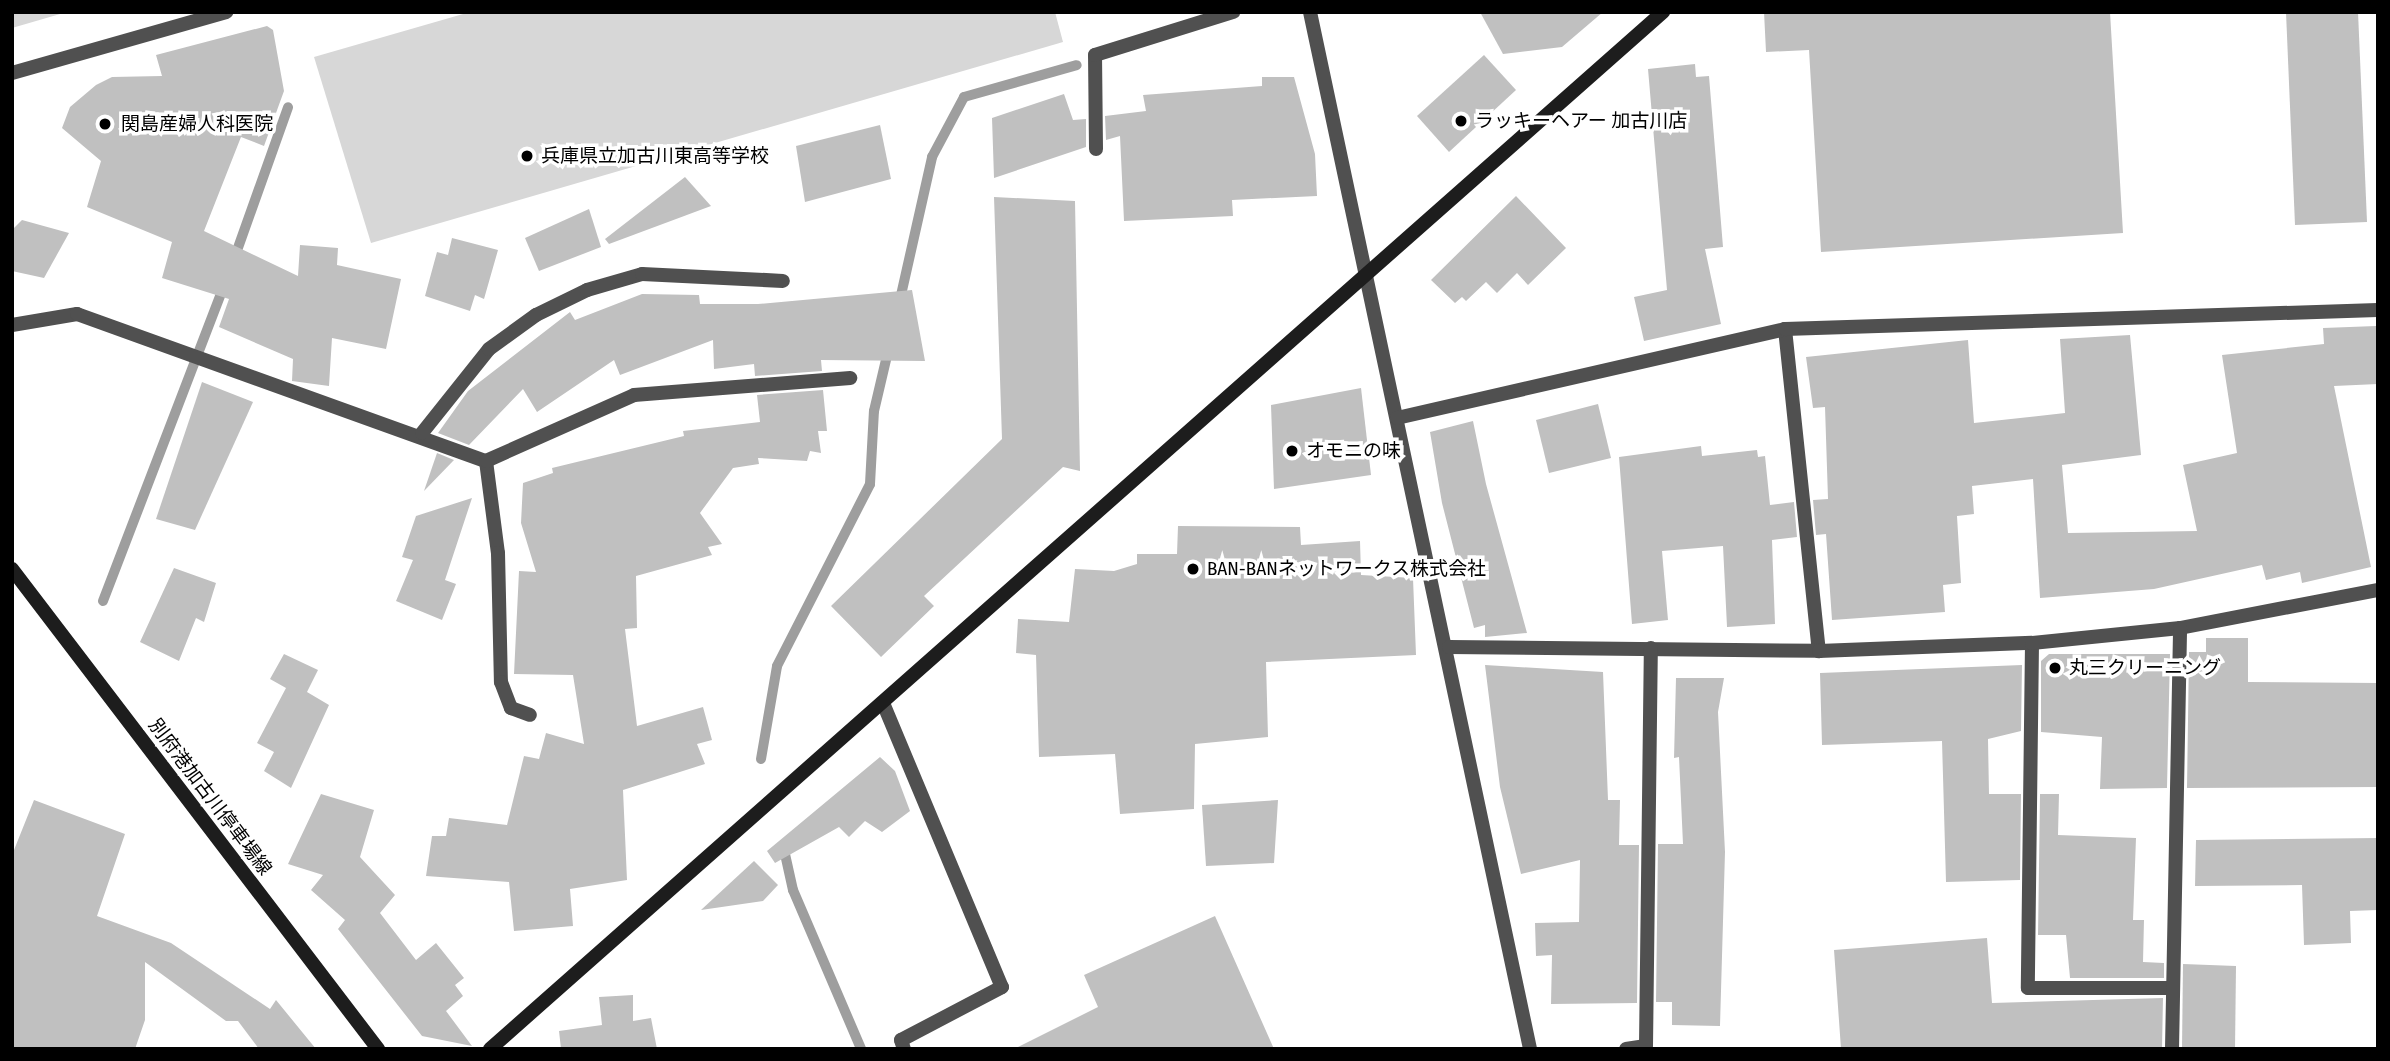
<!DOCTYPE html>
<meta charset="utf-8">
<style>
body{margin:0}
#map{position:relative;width:2390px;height:1061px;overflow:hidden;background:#fff;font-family:"Fira Sans Condensed","Noto Sans JP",sans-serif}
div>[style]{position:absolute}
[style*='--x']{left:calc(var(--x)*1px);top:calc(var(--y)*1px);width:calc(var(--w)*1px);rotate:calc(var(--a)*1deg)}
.green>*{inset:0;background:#d7d7d7}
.stream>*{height:10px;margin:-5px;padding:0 5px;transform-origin:5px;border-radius:5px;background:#9e9e9e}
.building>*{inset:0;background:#c0c0c0}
.street>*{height:14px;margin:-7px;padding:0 7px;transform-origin:7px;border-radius:7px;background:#505050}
.secondary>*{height:14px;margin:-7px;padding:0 7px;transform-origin:7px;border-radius:7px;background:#1d1d1d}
.dots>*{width:19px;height:19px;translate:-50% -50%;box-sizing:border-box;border:4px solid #fff;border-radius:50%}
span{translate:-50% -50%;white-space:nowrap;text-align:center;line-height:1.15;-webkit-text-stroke:7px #fff;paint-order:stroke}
.poi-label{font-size:19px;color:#000}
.left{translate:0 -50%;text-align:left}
.street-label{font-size:19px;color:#000}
.frame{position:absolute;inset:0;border:14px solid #000;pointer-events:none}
</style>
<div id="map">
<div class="green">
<i style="clip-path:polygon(12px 12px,67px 12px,12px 28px)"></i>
<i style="clip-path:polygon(470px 12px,1055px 12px,1063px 42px,371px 243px,314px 57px)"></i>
</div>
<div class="stream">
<i style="--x:234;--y:259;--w:161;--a:-70.4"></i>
<i style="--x:899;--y:304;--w:151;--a:-77.3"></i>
<i style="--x:932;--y:157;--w:68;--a:-61.9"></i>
<i style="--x:964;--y:97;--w:117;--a:-15.8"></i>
<i style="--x:103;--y:601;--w:340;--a:-69"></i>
<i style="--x:761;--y:759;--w:94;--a:-80.2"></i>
<i style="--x:777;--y:666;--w:204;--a:-62.9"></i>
<i style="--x:870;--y:484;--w:73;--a:-86.9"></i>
<i style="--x:874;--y:411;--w:66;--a:-76.8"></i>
<i style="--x:783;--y:845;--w:46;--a:77.5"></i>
<i style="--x:793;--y:890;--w:173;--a:66.8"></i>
</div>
<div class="building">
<i style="clip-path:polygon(1480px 12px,1603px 12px,1562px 47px,1503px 54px)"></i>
<i style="clip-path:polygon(1764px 12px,2110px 12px,2123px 233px,1821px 252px,1809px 50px,1766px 52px)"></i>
<i style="clip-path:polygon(2286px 12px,2358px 12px,2367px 222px,2295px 225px)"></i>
<i style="clip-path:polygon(267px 26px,273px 30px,284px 91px,264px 146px,241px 137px,204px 231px,298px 276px,300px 245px,338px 248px,337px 265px,401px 279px,386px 349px,332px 338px,329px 386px,292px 381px,293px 359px,219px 327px,229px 299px,162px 278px,172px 242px,87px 207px,101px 161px,62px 128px,70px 107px,96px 85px,112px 77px,162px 76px,156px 55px)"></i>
<i style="clip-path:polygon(1484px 55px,1516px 90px,1449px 152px,1417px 116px)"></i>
<i style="clip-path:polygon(1695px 64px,1696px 77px,1709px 76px,1723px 247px,1705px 249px,1721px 324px,1644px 341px,1634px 297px,1667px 290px,1648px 69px)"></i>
<i style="clip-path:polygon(1262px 77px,1294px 77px,1315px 154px,1317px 196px,1232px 200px,1233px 216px,1124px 221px,1120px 136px,1106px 140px,1105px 116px,1146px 111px,1143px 95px,1262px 86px)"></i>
<i style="clip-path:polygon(1064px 94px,1073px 120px,1086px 119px,1086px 147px,994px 178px,992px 118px)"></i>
<i style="clip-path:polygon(880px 125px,891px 179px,805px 202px,796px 146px)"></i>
<i style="clip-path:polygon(685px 177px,711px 206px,609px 244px,605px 239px)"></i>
<i style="clip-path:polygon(1516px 196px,1566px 248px,1528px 285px,1517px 273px,1497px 293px,1486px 282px,1466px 301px,1462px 297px,1455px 303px,1431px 280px)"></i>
<i style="clip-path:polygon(994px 197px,1075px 201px,1080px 471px,1063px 467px,924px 596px,934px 606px,881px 657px,831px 606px,1002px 439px)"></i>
<i style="clip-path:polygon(589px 209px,601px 247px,539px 271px,525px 238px)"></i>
<i style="clip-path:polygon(22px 220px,69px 233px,44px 278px,12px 271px,12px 230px)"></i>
<i style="clip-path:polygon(452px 238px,498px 250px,484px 299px,475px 295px,470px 311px,425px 296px,437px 252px,448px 255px)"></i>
<i style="clip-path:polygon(912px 290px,925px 361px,821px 360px,822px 371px,755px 376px,754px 364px,714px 369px,713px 340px,620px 375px,614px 360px,537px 412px,523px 389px,469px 445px,438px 433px,468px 391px,570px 312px,575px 320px,642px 294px,699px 295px,700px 304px,758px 304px)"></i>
<i style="clip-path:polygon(2376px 326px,2378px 384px,2334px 386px,2371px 567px,2302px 583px,2300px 572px,2266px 580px,2262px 565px,2154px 589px,2040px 598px,2033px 479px,1972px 486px,1974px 514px,1957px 516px,1961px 583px,1943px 585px,1945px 612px,1832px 620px,1826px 534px,1816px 535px,1813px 500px,1828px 499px,1825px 407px,1813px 408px,1806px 357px,1968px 340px,1974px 423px,2065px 413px,2060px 339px,2130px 335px,2141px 455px,2062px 465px,2068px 533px,2197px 531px,2183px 465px,2237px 453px,2222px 355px,2324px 344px,2323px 328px)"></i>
<i style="clip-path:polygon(202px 382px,253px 402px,195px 530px,156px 519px)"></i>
<i style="clip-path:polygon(1361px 388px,1371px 475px,1274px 489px,1271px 405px)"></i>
<i style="clip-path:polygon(823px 390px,827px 431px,818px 431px,821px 453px,810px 451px,807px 461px,758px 458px,759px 464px,733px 468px,700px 513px,722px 544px,708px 547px,712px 555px,636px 576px,637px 628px,625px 629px,637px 726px,703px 707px,712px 740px,697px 744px,705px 764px,623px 790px,627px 880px,570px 889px,573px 926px,514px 931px,509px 882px,426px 876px,432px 836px,446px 836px,449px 818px,507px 825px,524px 756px,539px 759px,546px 733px,584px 744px,573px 675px,514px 674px,519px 571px,536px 572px,521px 523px,523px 483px,553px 473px,552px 468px,684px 436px,683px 431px,760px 422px,757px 395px)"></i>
<i style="clip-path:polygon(1598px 404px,1611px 458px,1549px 473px,1536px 420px)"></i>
<i style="clip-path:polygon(1473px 421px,1486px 484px,1527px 633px,1485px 637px,1485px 625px,1474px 628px,1442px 503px,1430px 432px)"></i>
<i style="clip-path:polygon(1701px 446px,1702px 456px,1757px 450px,1758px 457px,1765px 456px,1770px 505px,1794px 502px,1797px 537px,1772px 540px,1775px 624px,1727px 627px,1723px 546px,1662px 551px,1668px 620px,1632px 624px,1619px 457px)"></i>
<i style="clip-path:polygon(437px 453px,454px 460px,424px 491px)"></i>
<i style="clip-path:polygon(472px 498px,445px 580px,456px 584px,442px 620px,396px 601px,413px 560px,402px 557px,416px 516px)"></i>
<i style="clip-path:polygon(1178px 526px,1300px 527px,1301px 545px,1360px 541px,1361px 575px,1413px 578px,1416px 655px,1266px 662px,1268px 737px,1195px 744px,1194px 809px,1120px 814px,1115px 754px,1039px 757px,1036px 655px,1016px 653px,1018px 619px,1069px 622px,1075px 569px,1114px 571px,1137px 564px,1137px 554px,1177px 554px)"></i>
<i style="clip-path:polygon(174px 568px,216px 583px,204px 622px,196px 618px,179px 661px,140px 642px)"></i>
<i style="clip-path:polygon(2206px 638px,2248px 638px,2248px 682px,2378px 683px,2378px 787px,2187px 788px,2189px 652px,2206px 652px)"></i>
<i style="clip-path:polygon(284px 654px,318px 670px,307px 692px,329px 705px,291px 788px,264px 771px,274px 752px,257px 743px,286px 688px,270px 679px)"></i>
<i style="clip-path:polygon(2049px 654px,2170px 654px,2167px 788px,2100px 789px,2102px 737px,2041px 732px,2041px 661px)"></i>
<i style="clip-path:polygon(1485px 665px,1603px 672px,1608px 800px,1620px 800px,1619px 845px,1639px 845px,1637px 1003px,1551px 1004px,1552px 955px,1536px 956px,1535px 923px,1579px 922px,1580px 860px,1521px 874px,1500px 787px)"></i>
<i style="clip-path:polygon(2022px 665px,2021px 731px,1988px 739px,1989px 794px,2021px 794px,2020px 880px,1946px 882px,1942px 741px,1822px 745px,1820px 673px)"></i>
<i style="clip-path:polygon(1676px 678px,1724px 678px,1718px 712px,1725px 852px,1720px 1026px,1672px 1025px,1672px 1002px,1656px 1002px,1658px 844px,1683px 844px,1679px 757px,1674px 758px)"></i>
<i style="clip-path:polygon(880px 757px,895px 771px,910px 811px,882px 832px,865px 821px,849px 837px,839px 827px,775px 863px,767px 851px)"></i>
<i style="clip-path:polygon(321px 794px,374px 810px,360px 857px,395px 895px,380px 913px,416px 960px,436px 943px,464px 978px,455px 985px,463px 996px,446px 1011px,472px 1046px,422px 1036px,338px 929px,345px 920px,311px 890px,323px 875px,288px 864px)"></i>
<i style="clip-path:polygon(2040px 794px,2059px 794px,2058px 835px,2136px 838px,2133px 920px,2144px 920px,2143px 962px,2164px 963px,2164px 978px,2070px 978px,2066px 935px,2038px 935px)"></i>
<i style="clip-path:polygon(34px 800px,125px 834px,97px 916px,171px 943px,270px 1009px,276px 1000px,316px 1049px,259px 1049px,238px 1021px,226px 1021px,145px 962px,145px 1020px,135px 1049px,12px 1049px,12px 855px)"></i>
<i style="clip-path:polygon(1278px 800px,1274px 863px,1206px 866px,1202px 805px)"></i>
<i style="clip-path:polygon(2378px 838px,2378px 910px,2350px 911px,2351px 943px,2304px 945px,2302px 885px,2195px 886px,2196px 840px)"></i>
<i style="clip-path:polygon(754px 861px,778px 885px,763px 901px,701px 910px)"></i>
<i style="clip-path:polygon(1215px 916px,1274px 1049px,1014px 1049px,1098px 1007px,1084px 975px)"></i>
<i style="clip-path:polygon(1987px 938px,1992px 1003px,2163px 998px,2162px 1049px,1841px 1049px,1834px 950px)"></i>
<i style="clip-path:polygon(2183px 964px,2236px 966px,2235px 1049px,2182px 1049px)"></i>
<i style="clip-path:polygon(633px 995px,633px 1021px,651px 1018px,657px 1049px,561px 1049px,559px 1031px,602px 1025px,599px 997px)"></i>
</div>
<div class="street">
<i style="--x:1310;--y:12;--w:1060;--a:78.02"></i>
<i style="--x:12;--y:73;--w:223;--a:-15.9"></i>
<i style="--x:1096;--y:149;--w:94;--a:-90.6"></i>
<i style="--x:1095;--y:55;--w:145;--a:-17.3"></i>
<i style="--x:12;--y:325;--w:66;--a:-9.6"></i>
<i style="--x:77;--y:314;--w:435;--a:19.8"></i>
<i style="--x:486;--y:461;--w:93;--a:82.6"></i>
<i style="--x:498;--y:553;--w:129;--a:88.7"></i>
<i style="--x:501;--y:682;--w:28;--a:69"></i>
<i style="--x:511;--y:708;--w:20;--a:20"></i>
<i style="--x:1785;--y:329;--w:324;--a:84"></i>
<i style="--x:1397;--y:418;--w:398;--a:-12.9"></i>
<i style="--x:1785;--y:329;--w:593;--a:-1.84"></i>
<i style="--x:422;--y:433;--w:107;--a:-51.4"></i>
<i style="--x:489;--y:349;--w:58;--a:-35.9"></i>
<i style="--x:536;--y:315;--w:57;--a:-26.1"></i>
<i style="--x:587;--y:290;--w:57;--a:-16.2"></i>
<i style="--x:642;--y:274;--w:141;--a:2.8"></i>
<i style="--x:486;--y:461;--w:162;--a:-24"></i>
<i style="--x:634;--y:395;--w:217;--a:-4.5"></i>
<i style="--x:2032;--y:643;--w:345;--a:90.7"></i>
<i style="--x:2028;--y:988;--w:144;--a:0"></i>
<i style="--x:1449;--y:647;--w:370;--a:0.6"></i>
<i style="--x:1819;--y:651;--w:213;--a:-2.2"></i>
<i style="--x:2032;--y:643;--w:149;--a:-5.8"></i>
<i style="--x:2180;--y:628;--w:202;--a:-10.9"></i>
<i style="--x:883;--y:703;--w:308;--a:67.3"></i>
<i style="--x:1002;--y:987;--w:114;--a:152.3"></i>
<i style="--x:901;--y:1040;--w:9;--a:72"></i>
<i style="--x:1626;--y:1049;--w:20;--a:-9"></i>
<i style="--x:1646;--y:1046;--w:398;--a:-89.3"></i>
<i style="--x:2172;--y:1049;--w:421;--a:-88.9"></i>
</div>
<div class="secondary">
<i style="--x:12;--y:569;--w:604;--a:52.67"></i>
<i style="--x:490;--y:1049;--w:1566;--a:-41.48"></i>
</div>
<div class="dots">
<i style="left:1461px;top:121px;background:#000"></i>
<i style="left:105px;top:124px;background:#000"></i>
<i style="left:527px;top:156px;background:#000"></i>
<i style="left:1292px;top:451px;background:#000"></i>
<i style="left:1193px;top:569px;background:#000"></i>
<i style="left:2055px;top:668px;background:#000"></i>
</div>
<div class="poi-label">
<span class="left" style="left:1475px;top:121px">ラッキーヘアー 加古川店</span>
<span class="left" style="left:121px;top:124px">関島産婦人科医院</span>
<span class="left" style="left:541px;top:156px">兵庫県立加古川東高等学校</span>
<span class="left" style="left:1306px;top:451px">オモニの味</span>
<span class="left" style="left:1207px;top:569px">BAN-BANネットワークス株式会社</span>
<span class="left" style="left:2069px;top:668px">丸三クリーニング</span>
</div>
<div class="street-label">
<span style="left:210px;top:797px;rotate:53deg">別府港加古川停車場線</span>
</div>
<div class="frame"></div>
</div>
